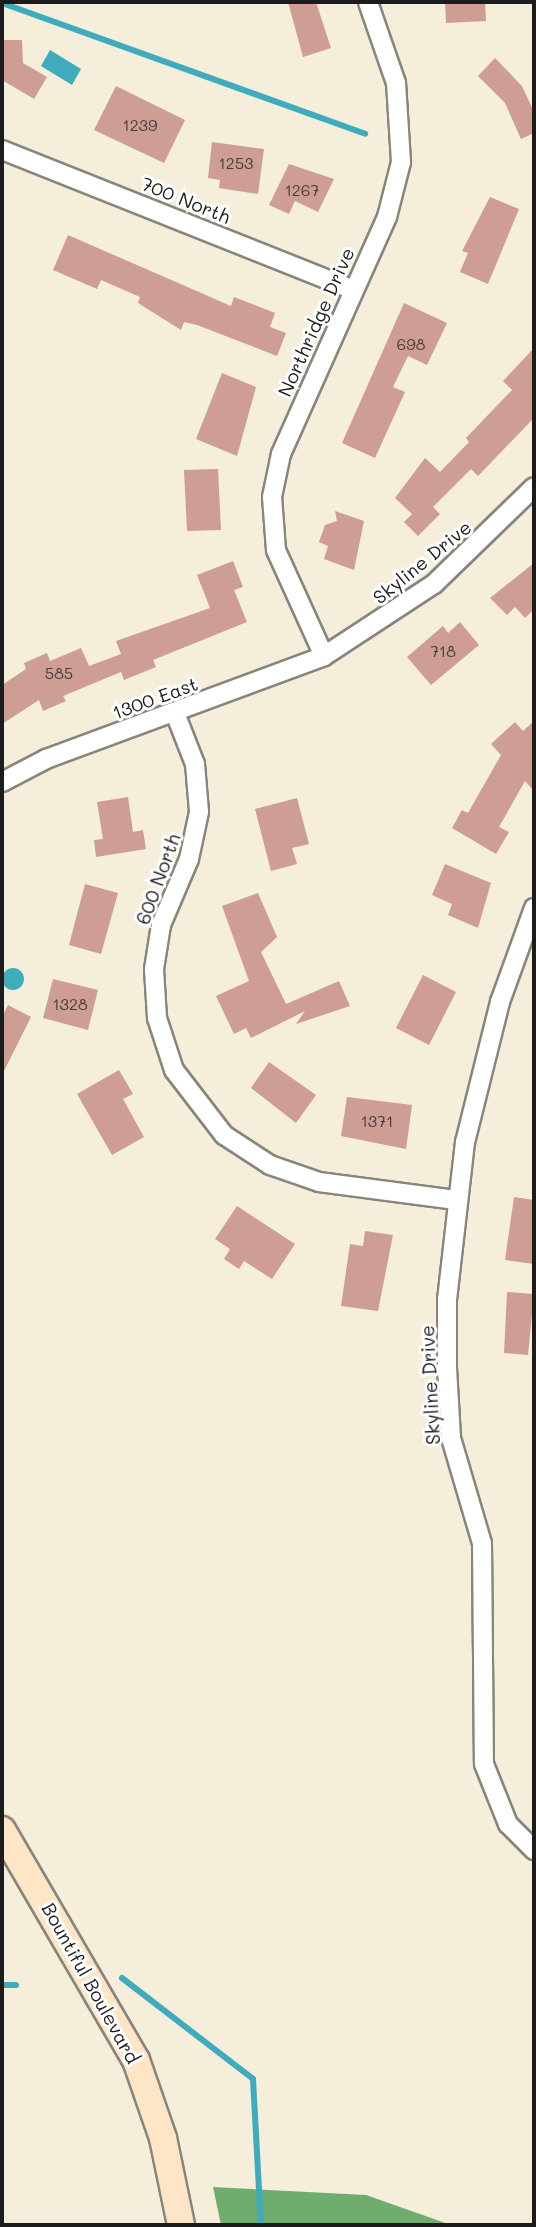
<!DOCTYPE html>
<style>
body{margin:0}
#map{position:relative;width:536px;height:2227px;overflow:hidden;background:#f4eedb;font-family:Mali,sans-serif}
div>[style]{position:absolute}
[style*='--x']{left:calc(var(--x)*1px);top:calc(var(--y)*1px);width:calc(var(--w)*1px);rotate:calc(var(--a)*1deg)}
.forest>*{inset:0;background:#6ead6e}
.water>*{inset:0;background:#3eacbc}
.round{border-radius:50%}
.stream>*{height:6px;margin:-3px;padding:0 3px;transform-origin:3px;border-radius:3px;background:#3eacbc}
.building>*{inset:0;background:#ce9d93}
.roads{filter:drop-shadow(2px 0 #88857c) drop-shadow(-2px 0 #88857c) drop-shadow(0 2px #88857c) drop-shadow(0 -2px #88857c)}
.street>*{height:18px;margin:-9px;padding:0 9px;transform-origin:9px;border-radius:9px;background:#fff}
.secondary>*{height:26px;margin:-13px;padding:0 13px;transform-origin:13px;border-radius:13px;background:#fee5c5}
span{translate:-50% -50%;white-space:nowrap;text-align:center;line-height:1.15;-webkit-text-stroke:6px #fff;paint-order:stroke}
.number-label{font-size:16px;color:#483c3a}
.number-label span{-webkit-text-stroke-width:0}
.street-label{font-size:19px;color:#1c1c1c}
.frame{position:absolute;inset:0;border:4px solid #1c1c1c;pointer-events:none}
</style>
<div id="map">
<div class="forest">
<i style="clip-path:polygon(213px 2187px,366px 2195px,451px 2225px,221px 2225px)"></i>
</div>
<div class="water">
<i style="clip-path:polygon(50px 50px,81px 69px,72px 85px,41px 66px)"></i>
<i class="round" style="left:2px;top:968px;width:22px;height:22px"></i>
</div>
<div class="stream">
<i style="--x:2;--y:3;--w:386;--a:19.8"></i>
<i style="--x:122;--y:1978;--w:165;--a:37.6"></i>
<i style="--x:253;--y:2079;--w:146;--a:86.9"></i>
<i style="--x:2;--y:1985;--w:14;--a:0"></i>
</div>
<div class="building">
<i style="clip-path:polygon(288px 2px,316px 2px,331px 48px,303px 57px)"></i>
<i style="clip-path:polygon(445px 2px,485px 2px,486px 21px,446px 23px)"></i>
<i style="clip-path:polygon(2px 40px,22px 40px,23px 63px,47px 77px,34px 99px,2px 80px)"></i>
<i style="clip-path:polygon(495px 58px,522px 86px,534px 112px,534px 133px,521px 139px,505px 103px,478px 76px)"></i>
<i style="clip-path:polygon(116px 86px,185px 120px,164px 163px,94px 130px)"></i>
<i style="clip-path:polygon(212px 142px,264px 149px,258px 194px,219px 188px,220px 180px,208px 178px)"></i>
<i style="clip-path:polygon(289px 164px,334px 179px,318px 212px,295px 201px,289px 214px,269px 205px)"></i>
<i style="clip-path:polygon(490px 197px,519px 209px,488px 284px,460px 272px,468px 253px,462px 251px)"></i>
<i style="clip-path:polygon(68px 235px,231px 306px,234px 297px,275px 313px,270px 327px,286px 333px,277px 356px,197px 325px,184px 322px,181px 330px,138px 303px,140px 297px,101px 280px,97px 289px,53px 270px)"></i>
<i style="clip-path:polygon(404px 303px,447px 323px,427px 365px,408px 356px,393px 387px,405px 392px,375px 458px,342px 443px)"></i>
<i style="clip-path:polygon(534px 348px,534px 418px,478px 476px,471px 469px,433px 507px,440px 514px,418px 536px,404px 522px,412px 514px,395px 498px,425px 458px,440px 472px,469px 442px,466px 438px,512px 390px,503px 381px)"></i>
<i style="clip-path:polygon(222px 373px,256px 387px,237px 456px,196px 439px)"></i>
<i style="clip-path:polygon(218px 469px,221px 530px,187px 531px,184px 470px)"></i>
<i style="clip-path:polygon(335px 511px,364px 521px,354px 570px,324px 559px,328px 546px,319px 542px,325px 525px,337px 521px)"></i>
<i style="clip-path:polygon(233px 561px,243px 587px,234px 590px,247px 622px,153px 660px,156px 667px,124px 680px,121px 672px,63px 696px,66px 701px,43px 711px,39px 700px,2px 724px,2px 685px,26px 669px,24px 663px,47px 653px,50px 661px,81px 648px,89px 666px,121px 654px,116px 641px,210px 608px,197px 575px)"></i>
<i style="clip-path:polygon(534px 563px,534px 609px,525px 618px,515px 607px,507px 615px,490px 598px)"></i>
<i style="clip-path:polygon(460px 622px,479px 645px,431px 685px,407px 657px,443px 626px,448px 633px)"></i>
<i style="clip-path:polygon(534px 721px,534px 791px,525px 781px,499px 827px,509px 832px,496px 854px,452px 828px,462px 810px,468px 813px,501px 755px,491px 744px,515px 722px,523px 731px)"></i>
<i style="clip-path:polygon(128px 797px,133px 832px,143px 830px,146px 849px,96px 857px,94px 840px,103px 839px,97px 802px)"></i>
<i style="clip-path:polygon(297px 798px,309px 844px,292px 848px,297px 864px,271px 871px,255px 809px)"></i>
<i style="clip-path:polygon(445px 864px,491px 883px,478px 928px,448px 915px,452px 904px,432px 895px)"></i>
<i style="clip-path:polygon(85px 884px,118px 893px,101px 954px,69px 945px)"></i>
<i style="clip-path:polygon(258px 893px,277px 937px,261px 952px,286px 1004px,339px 981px,350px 1006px,296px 1024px,305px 1011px,251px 1038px,246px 1028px,234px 1034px,216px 996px,249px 981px,222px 906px)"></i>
<i style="clip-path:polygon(423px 975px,456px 992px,429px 1045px,396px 1028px)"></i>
<i style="clip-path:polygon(53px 979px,98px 990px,88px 1030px,43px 1018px)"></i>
<i style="clip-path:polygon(8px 1005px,31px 1017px,2px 1075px,2px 1017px)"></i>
<i style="clip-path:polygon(269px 1062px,316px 1095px,296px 1123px,251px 1088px)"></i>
<i style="clip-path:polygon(119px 1070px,133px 1094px,123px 1099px,144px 1137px,112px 1155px,77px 1094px)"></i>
<i style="clip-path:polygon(347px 1097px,412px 1105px,406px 1149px,341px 1136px)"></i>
<i style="clip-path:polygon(514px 1197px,534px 1200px,534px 1264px,505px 1260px)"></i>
<i style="clip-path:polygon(237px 1206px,295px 1244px,272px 1279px,244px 1261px,239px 1269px,224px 1259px,230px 1249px,215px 1239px)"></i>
<i style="clip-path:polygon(365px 1231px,393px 1235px,378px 1311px,341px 1306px,350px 1244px,363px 1246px)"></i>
<i style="clip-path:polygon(507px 1292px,534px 1294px,528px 1355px,504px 1353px)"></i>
</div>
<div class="roads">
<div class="street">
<i style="--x:2;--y:150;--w:378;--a:21.7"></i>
<i style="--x:324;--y:656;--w:116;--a:-114.4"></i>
<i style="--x:276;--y:550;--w:53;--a:-94.3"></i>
<i style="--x:272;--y:497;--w:44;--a:-78.2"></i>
<i style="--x:281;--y:454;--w:260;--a:-65.9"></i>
<i style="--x:387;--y:217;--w:57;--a:-75.7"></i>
<i style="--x:401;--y:162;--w:79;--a:-93.6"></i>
<i style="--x:396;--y:83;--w:86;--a:-109.1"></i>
<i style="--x:175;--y:713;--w:55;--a:68.6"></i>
<i style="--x:195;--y:764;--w:48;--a:85.2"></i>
<i style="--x:199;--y:812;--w:48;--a:102"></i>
<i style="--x:189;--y:859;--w:72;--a:113"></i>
<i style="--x:161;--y:925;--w:45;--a:99"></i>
<i style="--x:154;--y:969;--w:49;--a:86.5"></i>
<i style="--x:157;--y:1018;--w:55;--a:71.9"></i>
<i style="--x:174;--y:1070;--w:82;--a:52.4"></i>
<i style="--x:224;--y:1135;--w:55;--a:33.1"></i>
<i style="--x:270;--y:1165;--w:52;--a:19.1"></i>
<i style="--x:319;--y:1182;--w:138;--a:7.5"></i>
<i style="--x:2;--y:782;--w:50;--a:-27.6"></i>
<i style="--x:46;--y:759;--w:296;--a:-20.3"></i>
<i style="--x:324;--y:656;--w:131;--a:-33.2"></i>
<i style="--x:434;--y:584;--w:139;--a:-44.1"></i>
<i style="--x:534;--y:908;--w:100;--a:109.9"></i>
<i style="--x:500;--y:1002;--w:144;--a:104"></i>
<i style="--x:465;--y:1142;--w:158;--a:96.5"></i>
<i style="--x:447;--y:1299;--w:69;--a:90"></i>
<i style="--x:447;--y:1368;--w:70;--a:86.7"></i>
<i style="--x:451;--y:1438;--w:109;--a:73.6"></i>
<i style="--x:482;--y:1543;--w:221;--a:89.5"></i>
<i style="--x:484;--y:1764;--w:65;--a:68.2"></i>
<i style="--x:508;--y:1824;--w:37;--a:45"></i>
</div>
<div class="secondary">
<i style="--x:2;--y:1830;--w:266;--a:59.8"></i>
<i style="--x:136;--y:2060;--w:83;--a:70.9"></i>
<i style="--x:163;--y:2138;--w:89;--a:78.3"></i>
</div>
</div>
<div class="number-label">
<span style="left:140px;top:125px">1239</span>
<span style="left:236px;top:163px">1253</span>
<span style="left:302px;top:190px">1267</span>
<span style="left:411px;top:344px">698</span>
<span style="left:443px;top:651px">718</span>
<span style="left:59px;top:673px">585</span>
<span style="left:70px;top:1004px">1328</span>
<span style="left:377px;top:1121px">1371</span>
</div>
<div class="street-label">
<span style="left:186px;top:200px;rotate:22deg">700 North</span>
<span style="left:316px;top:322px;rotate:-66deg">Northridge Drive</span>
<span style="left:422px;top:562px;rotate:-39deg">Skyline Drive</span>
<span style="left:155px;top:698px;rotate:-20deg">1300 East</span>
<span style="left:158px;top:879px;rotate:-70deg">600 North</span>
<span style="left:430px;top:1385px;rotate:-93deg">Skyline Drive</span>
<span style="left:91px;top:1983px;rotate:61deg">Bountiful Boulevard</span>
</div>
<div class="frame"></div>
</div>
